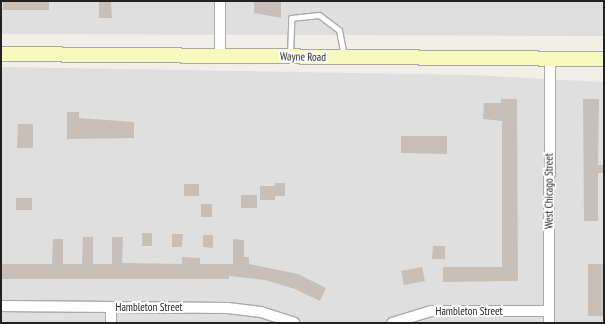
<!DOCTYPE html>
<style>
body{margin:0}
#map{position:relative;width:605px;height:324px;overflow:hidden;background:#f2efe9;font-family:"PT Sans Narrow",sans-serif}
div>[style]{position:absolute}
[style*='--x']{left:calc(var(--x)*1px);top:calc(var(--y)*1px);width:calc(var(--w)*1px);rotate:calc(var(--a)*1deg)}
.residential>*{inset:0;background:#e0dfdf}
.building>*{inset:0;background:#c7bfb8}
.roads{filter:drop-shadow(1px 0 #a9a9a9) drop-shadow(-1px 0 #a9a9a9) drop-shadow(0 1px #a9a9a9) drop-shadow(0 -1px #a9a9a9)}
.lane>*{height:5px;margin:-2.5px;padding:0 2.5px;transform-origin:2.5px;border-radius:2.5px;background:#fff}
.street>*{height:10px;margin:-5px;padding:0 5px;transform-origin:5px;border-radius:5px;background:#fff}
.secondary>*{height:14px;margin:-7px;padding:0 7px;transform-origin:7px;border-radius:7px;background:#f7fabf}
span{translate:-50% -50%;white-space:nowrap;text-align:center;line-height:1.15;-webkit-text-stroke:4px #fff;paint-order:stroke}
.street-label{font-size:11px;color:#222}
.frame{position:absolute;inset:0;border:2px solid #222;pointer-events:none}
</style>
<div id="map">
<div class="residential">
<i style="clip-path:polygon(1px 1px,604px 1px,604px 36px,1px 34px)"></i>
<i style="clip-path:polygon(1px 67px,471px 75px,604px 82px,604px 323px,1px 323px)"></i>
</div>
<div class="building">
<i style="clip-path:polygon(3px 1px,49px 1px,49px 10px,3px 10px)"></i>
<i style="clip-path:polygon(99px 1px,111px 1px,112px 18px,99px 18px)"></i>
<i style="clip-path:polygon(254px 1px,281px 1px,281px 18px,254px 13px)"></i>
<i style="clip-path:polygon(501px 99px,517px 99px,518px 281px,443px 282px,443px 267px,502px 267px,502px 121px,483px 119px,484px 103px,501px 103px)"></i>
<i style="clip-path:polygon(583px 99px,599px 99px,598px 165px,604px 165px,604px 173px,598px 173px,598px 221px,584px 221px)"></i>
<i style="clip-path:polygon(67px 112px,79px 112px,79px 118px,134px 122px,134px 138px,67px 139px)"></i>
<i style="clip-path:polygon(18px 124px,33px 124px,33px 148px,17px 148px)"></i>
<i style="clip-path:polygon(401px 136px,447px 136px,447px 154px,401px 153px)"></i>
<i style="clip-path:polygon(275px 183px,285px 183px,285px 196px,275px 196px,275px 200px,260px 200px,260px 186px,275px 186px)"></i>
<i style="clip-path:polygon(184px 184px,199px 184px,199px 196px,184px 196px)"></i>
<i style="clip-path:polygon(241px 195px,257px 195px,257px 208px,241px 208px)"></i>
<i style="clip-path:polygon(16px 198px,32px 198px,32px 210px,16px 210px)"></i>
<i style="clip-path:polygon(201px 204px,212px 204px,212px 217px,201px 217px)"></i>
<i style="clip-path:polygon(142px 233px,152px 233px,152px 246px,142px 246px)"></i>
<i style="clip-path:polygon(172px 234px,183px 234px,182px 247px,172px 247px)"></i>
<i style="clip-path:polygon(203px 235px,213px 235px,213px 248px,203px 247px)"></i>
<i style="clip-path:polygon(83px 237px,93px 237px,93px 264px,112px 264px,112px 237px,123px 237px,122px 263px,182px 264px,182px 257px,200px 258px,200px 264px,233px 264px,233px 239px,244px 240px,244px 257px,249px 257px,249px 264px,298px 274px,326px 288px,320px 301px,295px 289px,265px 280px,229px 276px,229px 279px,1px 279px,1px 264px,52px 264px,53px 239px,63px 239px,63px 264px,82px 264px)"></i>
<i style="clip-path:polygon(433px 246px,445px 246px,445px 259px,432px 259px)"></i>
<i style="clip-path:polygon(588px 264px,604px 264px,603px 316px,588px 316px)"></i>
<i style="clip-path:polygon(422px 267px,425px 281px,404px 285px,401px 271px)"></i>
</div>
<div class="roads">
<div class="lane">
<i style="--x:290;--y:56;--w:38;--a:-88"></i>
<i style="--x:291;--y:18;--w:28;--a:-6"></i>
<i style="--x:319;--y:15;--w:25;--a:37"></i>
<i style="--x:339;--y:30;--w:25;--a:79"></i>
</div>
<div class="street">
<i style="--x:220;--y:56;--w:55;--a:-90"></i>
<i style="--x:1;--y:306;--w:227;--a:0.5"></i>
<i style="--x:228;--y:308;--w:33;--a:7"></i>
<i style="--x:261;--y:312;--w:35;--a:18"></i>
<i style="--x:111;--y:323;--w:16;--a:-90"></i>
<i style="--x:392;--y:323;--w:41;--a:-17.1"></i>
<i style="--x:431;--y:311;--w:118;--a:0"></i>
<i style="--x:549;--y:323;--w:264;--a:-89.8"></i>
</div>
<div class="secondary">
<i style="--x:1;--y:54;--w:603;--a:0.48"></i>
</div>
</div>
<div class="street-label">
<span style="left:303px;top:57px;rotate:1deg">Wayne Road</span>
<span style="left:549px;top:191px;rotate:-90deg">West Chicago Street</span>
<span style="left:149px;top:307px">Hambleton Street</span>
<span style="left:469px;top:311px">Hambleton Street</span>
</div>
<div class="frame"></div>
</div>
